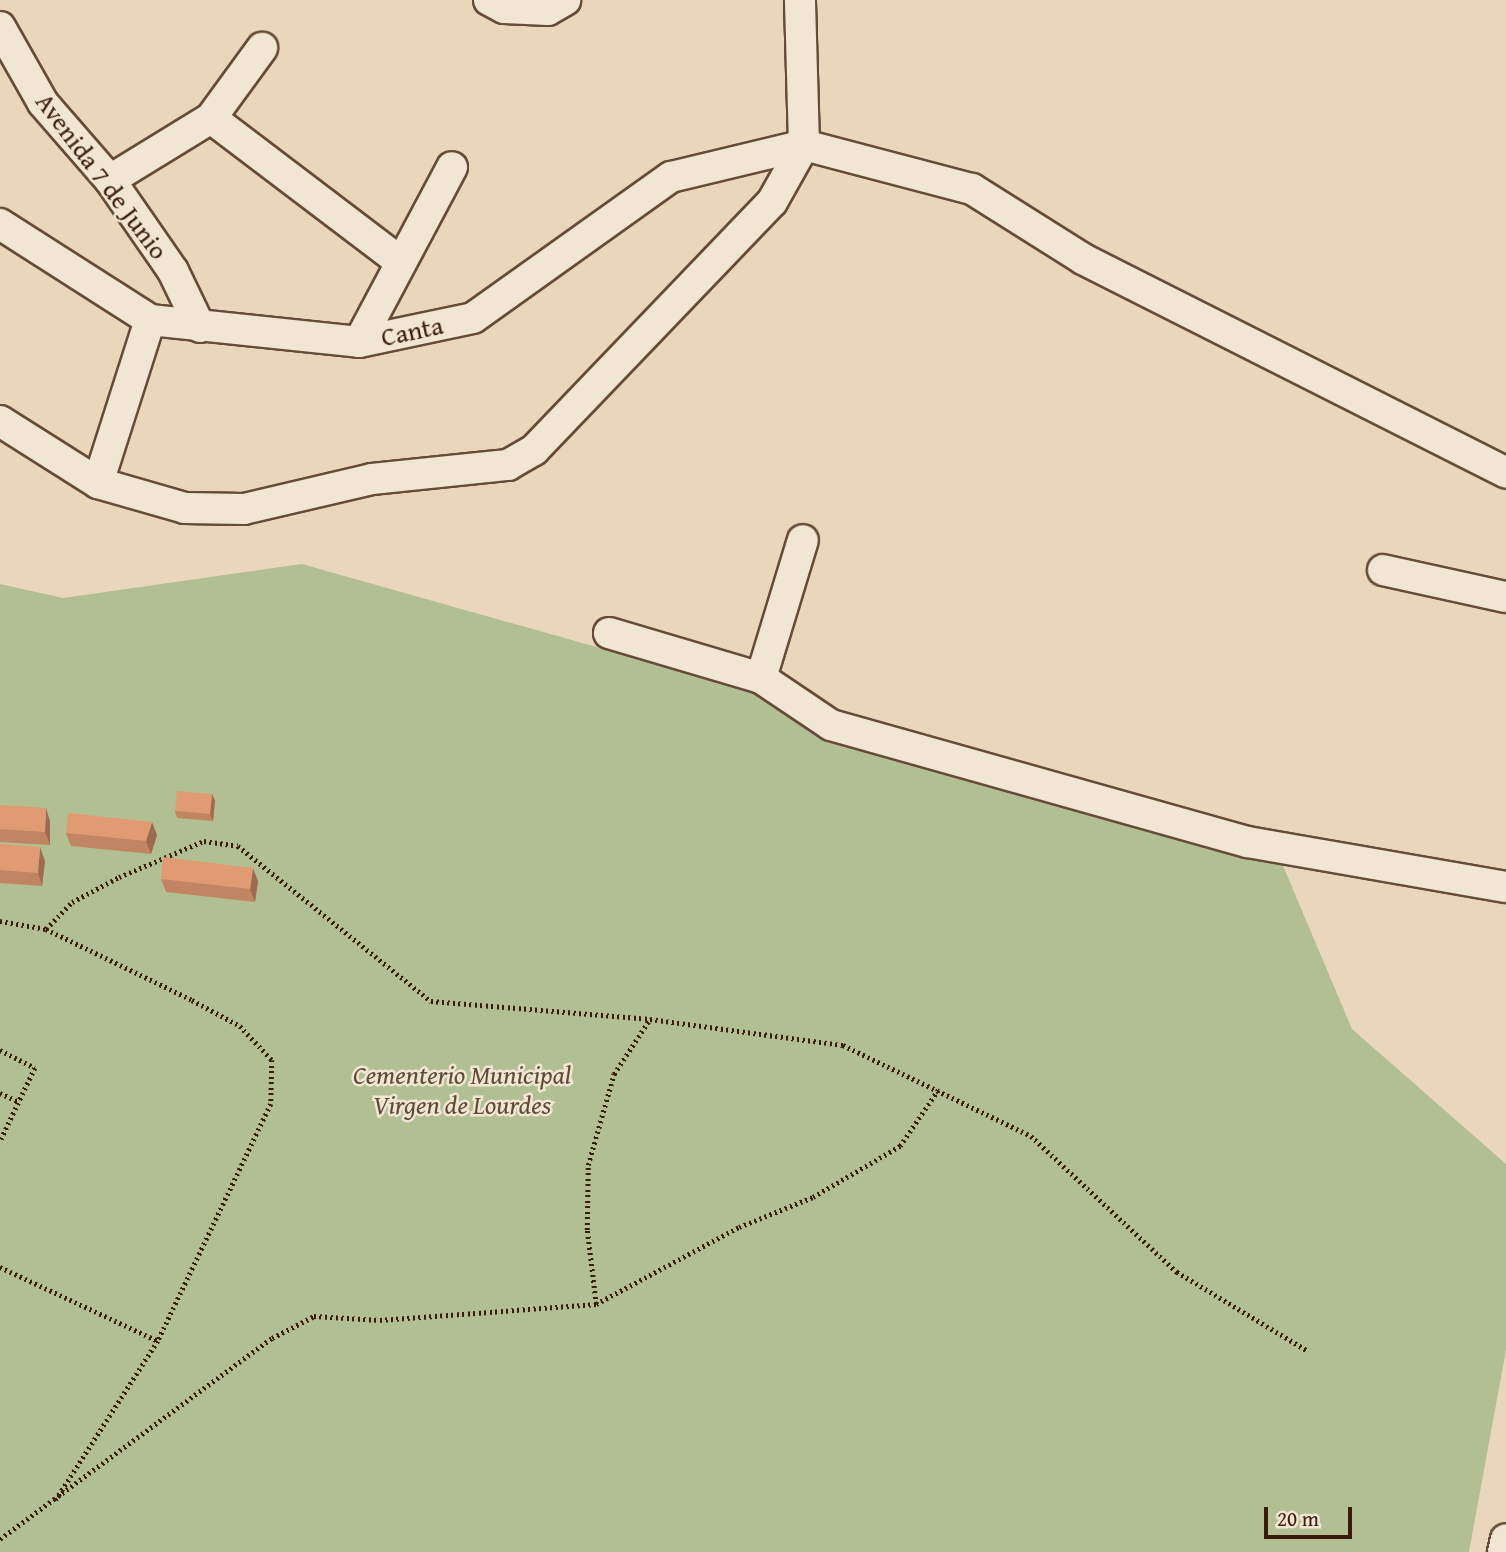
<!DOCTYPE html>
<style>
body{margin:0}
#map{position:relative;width:1506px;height:1552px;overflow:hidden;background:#ead7bb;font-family:"Gentium Book Plus",serif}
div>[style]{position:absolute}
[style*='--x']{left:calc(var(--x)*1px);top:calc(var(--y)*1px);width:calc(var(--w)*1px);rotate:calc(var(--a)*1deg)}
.green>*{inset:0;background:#b2bf93}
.path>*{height:4.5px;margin-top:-2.25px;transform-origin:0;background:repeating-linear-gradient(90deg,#3a1c0d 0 2px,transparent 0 5.5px)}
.roads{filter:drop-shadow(2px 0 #664b38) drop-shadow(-2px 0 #664b38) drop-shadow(0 2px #664b38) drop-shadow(0 -2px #664b38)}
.minor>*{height:30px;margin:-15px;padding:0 15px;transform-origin:15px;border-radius:15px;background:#f1e5d3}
.wall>*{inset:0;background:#c18563}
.shaded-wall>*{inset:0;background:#9d6c50}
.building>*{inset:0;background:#e09b73}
span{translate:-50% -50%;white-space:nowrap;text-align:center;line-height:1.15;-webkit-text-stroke:5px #f1e5d3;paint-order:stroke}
.street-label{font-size:26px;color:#3a1c0d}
.park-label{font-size:26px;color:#5e4d35;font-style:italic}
.scale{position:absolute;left:1264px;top:1507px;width:88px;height:32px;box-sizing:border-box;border:4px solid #3a1c0d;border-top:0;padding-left:9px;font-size:21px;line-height:24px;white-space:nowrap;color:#3a1c0d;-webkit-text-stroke:5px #f1e5d3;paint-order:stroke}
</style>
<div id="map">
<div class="green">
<i style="clip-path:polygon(302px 564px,1139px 800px,1267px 828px,1352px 1029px,1506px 1164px,1506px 1350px,1469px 1552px,0 1552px,0 584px,63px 598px)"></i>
</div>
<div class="path">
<i style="--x:0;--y:921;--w:47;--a:9.9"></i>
<i style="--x:46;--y:929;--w:162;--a:25.9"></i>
<i style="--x:192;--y:1000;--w:55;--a:28.4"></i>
<i style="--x:240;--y:1026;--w:47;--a:46.7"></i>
<i style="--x:272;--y:1060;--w:44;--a:91.3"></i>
<i style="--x:271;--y:1104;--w:263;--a:115.5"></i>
<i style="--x:46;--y:929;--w:37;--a:-46"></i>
<i style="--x:72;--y:902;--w:53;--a:-28"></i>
<i style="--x:119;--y:877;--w:92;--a:-23"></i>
<i style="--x:204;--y:841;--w:34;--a:8"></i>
<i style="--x:238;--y:846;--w:248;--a:38.8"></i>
<i style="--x:431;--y:1001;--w:220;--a:4.7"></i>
<i style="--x:650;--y:1019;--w:195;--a:7.7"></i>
<i style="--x:843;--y:1045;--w:209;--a:25.8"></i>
<i style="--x:1031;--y:1136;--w:200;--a:43"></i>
<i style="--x:1177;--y:1272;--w:153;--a:31.1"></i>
<i style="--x:0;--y:1050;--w:39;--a:27"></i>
<i style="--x:35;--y:1068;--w:82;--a:115.3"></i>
<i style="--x:0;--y:1093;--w:21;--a:25"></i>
<i style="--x:0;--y:1267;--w:174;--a:25.1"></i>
<i style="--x:158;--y:1341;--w:189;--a:122.7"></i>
<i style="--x:596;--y:1304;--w:75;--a:-96.9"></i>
<i style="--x:587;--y:1230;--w:65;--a:-89.1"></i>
<i style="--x:588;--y:1165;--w:95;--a:-74.1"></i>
<i style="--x:614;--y:1074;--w:66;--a:-56.8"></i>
<i style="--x:0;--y:1539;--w:338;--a:-36.5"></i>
<i style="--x:272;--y:1338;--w:47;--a:-27.6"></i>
<i style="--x:314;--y:1316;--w:66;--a:3.5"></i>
<i style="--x:380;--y:1320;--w:217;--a:-4.2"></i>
<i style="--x:596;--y:1304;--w:162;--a:-28.3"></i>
<i style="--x:739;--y:1227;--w:80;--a:-22.1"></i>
<i style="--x:813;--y:1197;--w:101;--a:-30.4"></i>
<i style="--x:900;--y:1146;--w:68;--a:-55.8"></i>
</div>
<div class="roads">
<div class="minor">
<i style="--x:489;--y:0;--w:17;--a:28"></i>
<i style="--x:504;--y:8;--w:44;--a:2.6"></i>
<i style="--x:548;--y:10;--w:20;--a:-30"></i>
<i style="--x:0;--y:27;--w:87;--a:60.5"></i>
<i style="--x:43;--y:103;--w:102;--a:49"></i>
<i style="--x:110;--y:180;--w:111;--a:55.3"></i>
<i style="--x:173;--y:271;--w:62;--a:64.3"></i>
<i style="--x:211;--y:118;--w:238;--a:37.2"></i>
<i style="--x:110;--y:180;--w:119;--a:-31.5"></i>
<i style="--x:211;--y:118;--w:87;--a:-53.9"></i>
<i style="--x:0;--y:224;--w:178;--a:32.6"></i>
<i style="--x:150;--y:320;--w:210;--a:6"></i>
<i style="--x:359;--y:342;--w:116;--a:-11.9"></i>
<i style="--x:473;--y:318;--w:243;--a:-35.5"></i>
<i style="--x:671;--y:177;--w:137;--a:-13.5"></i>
<i style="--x:804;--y:145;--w:174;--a:14.7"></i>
<i style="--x:972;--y:189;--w:131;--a:32.2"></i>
<i style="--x:1083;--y:259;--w:474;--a:26.8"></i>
<i style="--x:359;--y:342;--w:198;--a:-62"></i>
<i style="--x:0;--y:421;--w:116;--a:32.3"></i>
<i style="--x:98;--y:483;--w:91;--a:16"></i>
<i style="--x:185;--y:508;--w:59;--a:1"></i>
<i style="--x:244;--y:509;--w:131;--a:-13.2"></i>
<i style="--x:372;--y:479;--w:137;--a:-5.9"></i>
<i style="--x:508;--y:465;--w:30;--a:-30"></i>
<i style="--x:534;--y:450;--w:344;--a:-46.2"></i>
<i style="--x:772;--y:202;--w:65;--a:-60.7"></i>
<i style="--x:804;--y:145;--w:145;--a:-91.6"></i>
<i style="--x:98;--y:483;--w:171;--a:-72.3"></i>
<i style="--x:1383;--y:570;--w:126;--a:12.4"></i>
<i style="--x:609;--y:633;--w:159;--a:16.5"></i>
<i style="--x:761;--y:678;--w:84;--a:33.9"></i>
<i style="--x:831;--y:725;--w:433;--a:15.7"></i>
<i style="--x:1248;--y:842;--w:262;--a:9.9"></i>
<i style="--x:761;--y:678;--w:144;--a:-73.1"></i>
<i style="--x:1503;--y:1552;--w:13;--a:-77"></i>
</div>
</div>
<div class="wall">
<i style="clip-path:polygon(212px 794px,215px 801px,213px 821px,177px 818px,175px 811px)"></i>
<i style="clip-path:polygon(0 805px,50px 821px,50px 845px,0 842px)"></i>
<i style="clip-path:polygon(66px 833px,157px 835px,151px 854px,71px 846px)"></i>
<i style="clip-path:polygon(0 844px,45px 861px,42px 886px,0 883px)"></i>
<i style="clip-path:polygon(161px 879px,258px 881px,255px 902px,166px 892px)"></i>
</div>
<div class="shaded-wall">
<i style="clip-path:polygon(212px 794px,215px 801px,213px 821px,210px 814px)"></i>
<i style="clip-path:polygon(46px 808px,50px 821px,50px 845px,45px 832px)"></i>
<i style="clip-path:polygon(152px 822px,157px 835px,151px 854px,146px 841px)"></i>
<i style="clip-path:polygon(40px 847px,45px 861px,42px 886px,38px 873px)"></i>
<i style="clip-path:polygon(253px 868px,258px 881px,255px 902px,250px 889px)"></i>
</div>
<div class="building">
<i style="clip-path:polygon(177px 791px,212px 794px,210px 814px,175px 811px)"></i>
<i style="clip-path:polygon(0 805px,46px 808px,45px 832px,0 829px)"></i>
<i style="clip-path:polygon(68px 813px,152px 822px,146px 841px,66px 833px)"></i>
<i style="clip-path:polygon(0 844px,40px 847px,38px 873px,0 870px)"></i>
<i style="clip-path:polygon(163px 857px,253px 868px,250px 889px,161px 879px)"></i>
</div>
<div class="street-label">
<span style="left:102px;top:176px;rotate:53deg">Avenida 7 de Junio</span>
<span style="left:412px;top:331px;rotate:-12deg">Canta</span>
</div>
<div class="park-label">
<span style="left:462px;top:1090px">Cementerio Municipal<br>Virgen de Lourdes</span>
</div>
<div class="scale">20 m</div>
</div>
